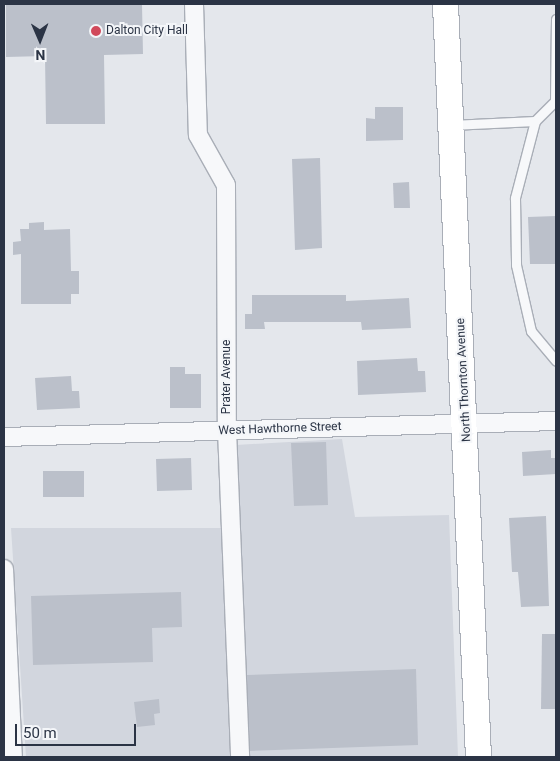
<!DOCTYPE html>
<style>
body{margin:0}
#map{position:relative;width:560px;height:761px;overflow:hidden;background:#e4e7ec;font-family:Roboto,sans-serif}
div>[style]{position:absolute}
[style*='--x']{left:calc(var(--x)*1px);top:calc(var(--y)*1px);width:calc(var(--w)*1px);rotate:calc(var(--a)*1deg)}
.built>*{inset:0;background:#d2d6de}
.building>*{inset:0;background:#bbc0ca}
.roads{filter:drop-shadow(1px 0 #a9aeb7) drop-shadow(-1px 0 #a9aeb7) drop-shadow(0 1px #a9aeb7) drop-shadow(0 -1px #a9aeb7)}
.lane>*{height:9px;margin:-4.5px;padding:0 4.5px;transform-origin:4.5px;border-radius:4.5px;background:#f7f8fa}
.street>*{height:18px;margin:-9px;padding:0 9px;transform-origin:9px;border-radius:9px;background:#f7f8fa}
.secondary>*{height:25px;margin:-12.5px;padding:0 12.5px;transform-origin:12.5px;border-radius:12.5px;background:#fff}
.dots>*{width:14px;height:14px;translate:-50% -50%;box-sizing:border-box;border:2px solid #f4f6f9;border-radius:50%}
span{translate:-50% -50%;white-space:nowrap;text-align:center;line-height:1.15;-webkit-text-stroke:4px #f4f6f9;paint-order:stroke}
.poi-label{font-size:12px;color:#2b3445}
.left{translate:0 -50%;text-align:left}
.street-label{font-size:12px;color:#2b3445}
.frame{position:absolute;inset:0;border:5px solid #2b3445;pointer-events:none}
.north{position:absolute;left:15px;top:15px;width:50px;height:50px;-webkit-text-stroke:4px #f4f6f9;paint-order:stroke;rotate:179deg;font-size:14px;font-weight:700;line-height:20px;text-align:center;color:#2b3445}
.north::after{content:'';display:block;margin:auto;width:18px;height:22px;background:#2b3445;clip-path:polygon(50% 0,100% 100%,50% 72%,0 100%)}
.scale{position:absolute;left:15px;top:724px;width:121px;height:22px;box-sizing:border-box;border:2px solid #2b3445;border-top:0;padding-left:6px;font-size:15px;line-height:18px;white-space:nowrap;color:#2b3445;-webkit-text-stroke:4px #f4f6f9;paint-order:stroke}
</style>
<div id="map">
<div class="built">
<i style="clip-path:polygon(342px 439px,355px 517px,449px 515px,458px 757px,26px 757px,11px 528px,239px 528px,236px 445px)"></i>
</div>
<div class="building">
<i style="clip-path:polygon(6px 4px,142px 4px,143px 54px,104px 55px,105px 124px,46px 124px,45px 56px,6px 57px)"></i>
<i style="clip-path:polygon(375px 107px,403px 107px,403px 140px,366px 141px,366px 118px,375px 119px)"></i>
<i style="clip-path:polygon(320px 158px,322px 248px,295px 250px,292px 159px)"></i>
<i style="clip-path:polygon(409px 182px,410px 208px,394px 208px,393px 183px)"></i>
<i style="clip-path:polygon(556px 216px,556px 264px,530px 264px,528px 217px)"></i>
<i style="clip-path:polygon(44px 222px,44px 230px,70px 229px,71px 271px,79px 271px,79px 294px,71px 294px,71px 304px,21px 304px,21px 254px,13px 255px,13px 242px,21px 241px,20px 229px,29px 229px,29px 223px)"></i>
<i style="clip-path:polygon(252px 295px,346px 295px,346px 301px,409px 298px,411px 328px,362px 330px,361px 322px,264px 322px,265px 329px,245px 329px,245px 314px,252px 314px)"></i>
<i style="clip-path:polygon(417px 358px,418px 371px,425px 371px,426px 392px,358px 395px,357px 361px)"></i>
<i style="clip-path:polygon(170px 367px,185px 367px,185px 374px,201px 374px,201px 408px,170px 408px)"></i>
<i style="clip-path:polygon(71px 376px,72px 391px,79px 391px,80px 408px,37px 410px,35px 378px)"></i>
<i style="clip-path:polygon(326px 442px,328px 505px,294px 506px,291px 443px)"></i>
<i style="clip-path:polygon(551px 450px,551px 458px,556px 458px,556px 474px,523px 476px,522px 452px)"></i>
<i style="clip-path:polygon(191px 458px,192px 490px,157px 491px,156px 459px)"></i>
<i style="clip-path:polygon(43px 471px,84px 471px,84px 497px,43px 497px)"></i>
<i style="clip-path:polygon(546px 516px,549px 606px,521px 607px,518px 572px,512px 572px,509px 518px)"></i>
<i style="clip-path:polygon(181px 592px,182px 627px,152px 628px,153px 662px,33px 665px,31px 596px)"></i>
<i style="clip-path:polygon(542px 634px,556px 634px,556px 709px,541px 709px)"></i>
<i style="clip-path:polygon(416px 669px,418px 745px,250px 751px,247px 675px)"></i>
<i style="clip-path:polygon(159px 699px,160px 713px,154px 714px,155px 725px,137px 727px,134px 702px)"></i>
</div>
<div class="roads">
<div class="lane">
<i style="--x:535;--y:121;--w:28;--a:-45"></i>
<i style="--x:555;--y:101;--w:82;--a:-89.3"></i>
<i style="--x:451;--y:125;--w:84;--a:-2.7"></i>
<i style="--x:535;--y:121;--w:80;--a:104.6"></i>
<i style="--x:515;--y:198;--w:67;--a:89.1"></i>
<i style="--x:516;--y:265;--w:68;--a:77.2"></i>
<i style="--x:531;--y:331;--w:39;--a:50"></i>
</div>
<div class="street">
<i style="--x:194;--y:4;--w:131;--a:88.3"></i>
<i style="--x:198;--y:135;--w:57;--a:60.8"></i>
<i style="--x:226;--y:185;--w:245;--a:89.8"></i>
<i style="--x:227;--y:430;--w:327;--a:87.7"></i>
<i style="--x:4;--y:437;--w:552;--a:-1.66"></i>
<i style="--x:4;--y:569;--w:188;--a:87.3"></i>
</div>
<div class="secondary">
<i style="--x:445;--y:4;--w:754;--a:87.49"></i>
</div>
</div>
<div class="dots">
<i style="left:96px;top:31px;background:#d1495b"></i>
</div>
<div class="poi-label">
<span class="left" style="left:106px;top:31px">Dalton City Hall</span>
</div>
<div class="street-label">
<span style="left:227px;top:377px;rotate:-90deg">Prater Avenue</span>
<span style="left:464px;top:380px;rotate:-93deg">North Thornton Avenue</span>
<span style="left:280px;top:429px;rotate:-2deg">West Hawthorne Street</span>
</div>
<div class="frame"></div>
<div class="north">N</div>
<div class="scale">50 m</div>
</div>
